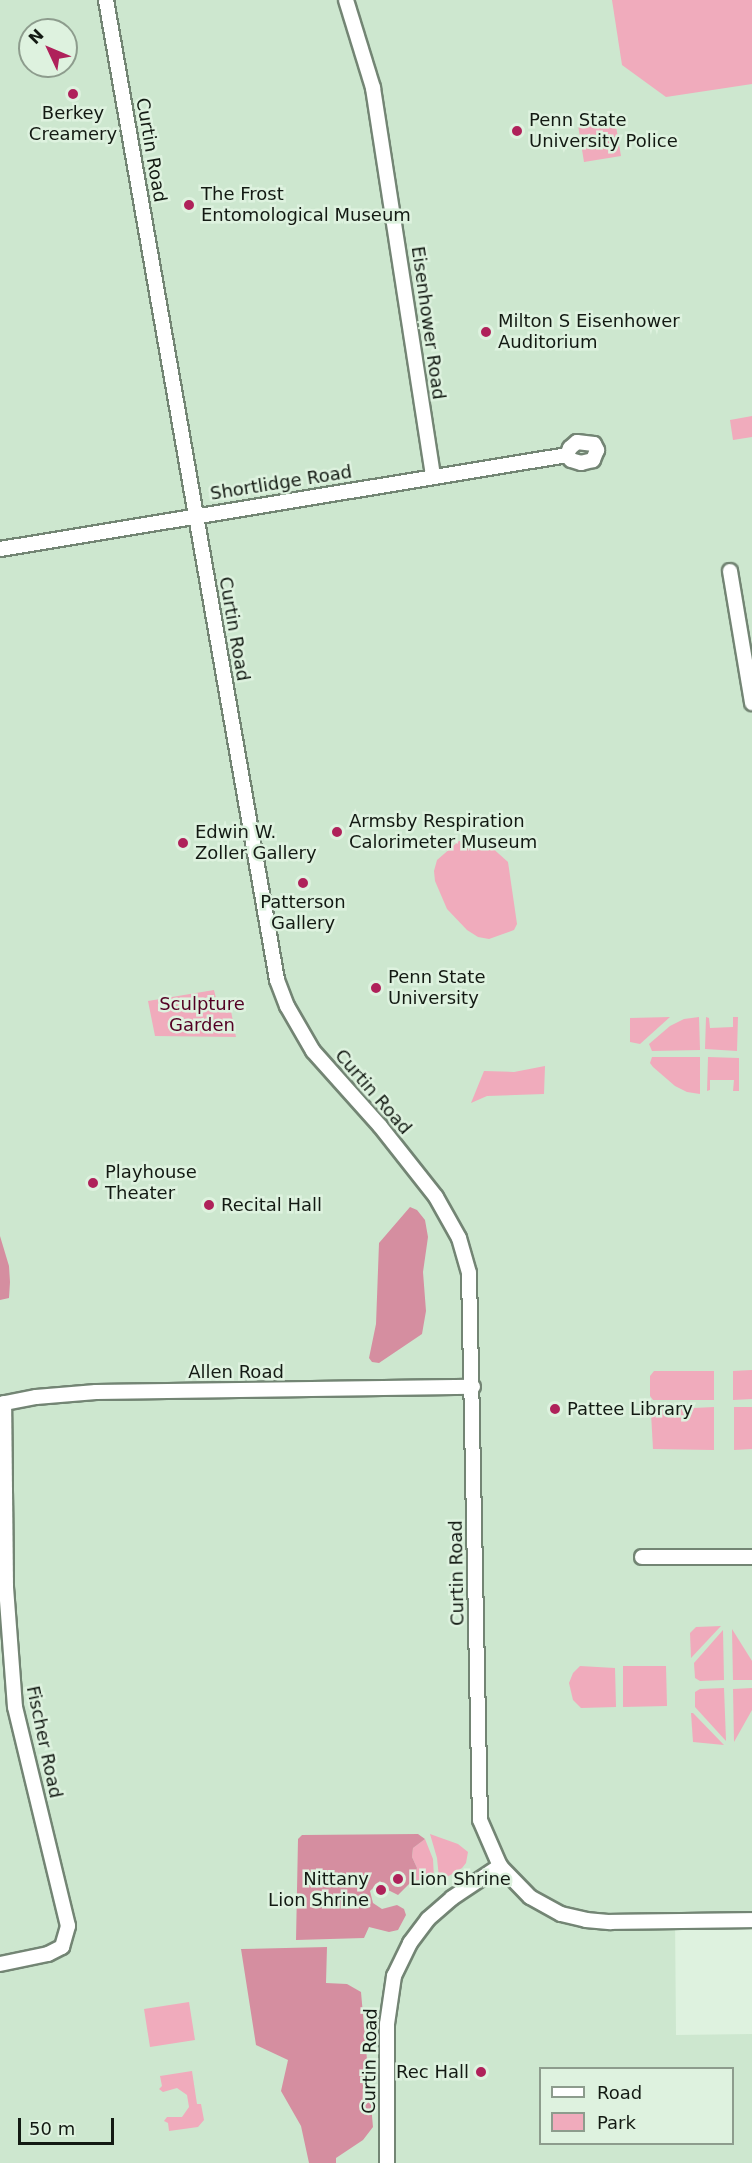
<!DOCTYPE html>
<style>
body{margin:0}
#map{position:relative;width:752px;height:2163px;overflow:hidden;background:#def2df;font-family:"DejaVu Sans",sans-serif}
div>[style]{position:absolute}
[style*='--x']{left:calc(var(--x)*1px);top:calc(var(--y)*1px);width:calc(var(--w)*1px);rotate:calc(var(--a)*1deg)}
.built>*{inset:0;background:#cde7cf}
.green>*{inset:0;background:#f0abbc}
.forest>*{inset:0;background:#d58ea0}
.roads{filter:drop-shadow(2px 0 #738574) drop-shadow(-2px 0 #738574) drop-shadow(0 2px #738574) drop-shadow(0 -2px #738574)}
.minor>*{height:14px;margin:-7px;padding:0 7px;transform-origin:7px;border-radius:7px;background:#fff}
.dots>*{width:16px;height:16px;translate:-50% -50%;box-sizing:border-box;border:3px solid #def2df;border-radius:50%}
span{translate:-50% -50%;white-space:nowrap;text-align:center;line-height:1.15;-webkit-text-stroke:5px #def2df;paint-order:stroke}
.poi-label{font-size:18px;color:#131a13}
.left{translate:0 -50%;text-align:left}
.right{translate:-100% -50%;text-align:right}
.street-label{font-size:18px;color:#131a13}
.park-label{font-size:18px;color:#530024}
.legend{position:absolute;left:539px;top:2067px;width:195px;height:78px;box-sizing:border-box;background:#def2df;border:2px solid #8d9c8d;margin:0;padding:8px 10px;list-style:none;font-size:18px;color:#131a13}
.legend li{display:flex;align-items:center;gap:12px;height:30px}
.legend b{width:30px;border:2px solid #8d9c8d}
.north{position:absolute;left:18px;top:18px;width:60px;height:60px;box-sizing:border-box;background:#def2df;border:2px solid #8d9c8d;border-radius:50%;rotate:314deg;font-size:16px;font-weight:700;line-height:24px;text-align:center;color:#131a13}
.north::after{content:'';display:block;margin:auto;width:21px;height:27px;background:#af215a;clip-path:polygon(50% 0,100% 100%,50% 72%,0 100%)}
.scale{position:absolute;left:18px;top:2118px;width:96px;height:27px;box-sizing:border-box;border:3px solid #131a13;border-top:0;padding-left:8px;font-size:18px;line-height:21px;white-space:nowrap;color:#131a13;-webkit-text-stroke:4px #def2df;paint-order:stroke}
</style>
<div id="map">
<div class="built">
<i style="clip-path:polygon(evenodd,0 0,752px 0,752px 1911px,675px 1912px,676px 2035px,752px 2034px,752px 2163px,0 2163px,0 0,30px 30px,66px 30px,66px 66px,30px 66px,30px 30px,0 0,540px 2068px,732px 2068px,732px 2144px,540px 2144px,540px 2068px)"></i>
</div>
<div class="green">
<i style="clip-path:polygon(612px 0,752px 0,752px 84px,666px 97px,622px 65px)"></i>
<i style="clip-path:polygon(615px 120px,621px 156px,584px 162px,578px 125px)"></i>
<i style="clip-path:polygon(752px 416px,752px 437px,733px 440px,730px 420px)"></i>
<i style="clip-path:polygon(459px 841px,475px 841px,489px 845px,508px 862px,517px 924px,514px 930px,489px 939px,478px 937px,467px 930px,447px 909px,435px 881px,434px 871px,437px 860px)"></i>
<i style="clip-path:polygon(214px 990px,216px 998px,231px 1011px,236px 1037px,155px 1036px,148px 1001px)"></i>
<i style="clip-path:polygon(670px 1017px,640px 1044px,630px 1042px,630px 1018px)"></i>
<i style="clip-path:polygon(699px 1017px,700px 1050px,652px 1051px,649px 1044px,670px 1026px,684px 1019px)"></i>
<i style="clip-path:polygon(706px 1017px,709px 1018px,710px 1028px,733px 1027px,733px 1017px,738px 1017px,737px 1051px,705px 1049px)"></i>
<i style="clip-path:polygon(652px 1057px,700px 1057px,700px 1094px,687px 1092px,675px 1086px,653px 1067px,650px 1063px)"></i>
<i style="clip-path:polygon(708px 1057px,739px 1058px,739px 1091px,733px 1091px,734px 1080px,710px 1080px,710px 1090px,707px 1091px)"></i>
<i style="clip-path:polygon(545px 1066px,544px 1094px,487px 1096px,471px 1103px,484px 1071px,514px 1072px)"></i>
<i style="clip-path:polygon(752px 1370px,752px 1399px,733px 1400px,733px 1371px)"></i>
<i style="clip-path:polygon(654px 1371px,714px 1371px,714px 1400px,653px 1400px,650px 1396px,650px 1376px)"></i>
<i style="clip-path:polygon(714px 1407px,714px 1450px,653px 1449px,651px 1413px,653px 1410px)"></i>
<i style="clip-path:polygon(734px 1407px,752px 1407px,752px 1449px,734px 1450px)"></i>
<i style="clip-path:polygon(721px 1626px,691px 1658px,690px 1633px,696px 1627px)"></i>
<i style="clip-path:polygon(732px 1629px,752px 1661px,752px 1680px,733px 1680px)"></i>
<i style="clip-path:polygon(723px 1630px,724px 1680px,700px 1681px,695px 1678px,694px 1663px)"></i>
<i style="clip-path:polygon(580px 1666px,615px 1668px,616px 1707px,581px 1708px,573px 1700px,569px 1683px,573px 1673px)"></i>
<i style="clip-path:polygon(623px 1666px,666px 1666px,667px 1706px,623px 1707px)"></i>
<i style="clip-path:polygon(724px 1688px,726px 1741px,695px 1707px,695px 1692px,700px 1689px)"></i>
<i style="clip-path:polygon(752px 1688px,752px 1710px,734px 1742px,733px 1689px)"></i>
<i style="clip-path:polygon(691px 1713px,693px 1713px,724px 1745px,693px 1742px)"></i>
<i style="clip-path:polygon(430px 1834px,458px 1844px,468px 1852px,466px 1863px,462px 1868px,442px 1880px,439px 1878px,437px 1858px)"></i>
<i style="clip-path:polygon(425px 1839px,433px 1859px,434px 1878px,412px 1881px,417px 1868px,412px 1857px,413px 1848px)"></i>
<i style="clip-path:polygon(189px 2002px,195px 2040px,150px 2047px,144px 2009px)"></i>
<i style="clip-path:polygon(192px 2071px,197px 2104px,201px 2104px,204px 2120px,198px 2127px,169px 2131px,168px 2123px,164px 2121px,167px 2117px,182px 2117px,189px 2107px,187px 2095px,177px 2088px,163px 2092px,159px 2089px,162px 2086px,160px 2076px)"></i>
</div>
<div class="forest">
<i style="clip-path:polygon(0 1184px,0 1236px,9px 1266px,10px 1282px,9px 1298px,0 1300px)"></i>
<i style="clip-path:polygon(410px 1207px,417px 1210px,425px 1220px,428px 1237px,423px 1272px,426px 1311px,422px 1334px,379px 1363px,372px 1362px,369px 1358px,376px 1324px,379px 1243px)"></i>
<i style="clip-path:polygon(418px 1834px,425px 1839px,413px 1848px,412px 1857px,417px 1868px,412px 1881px,398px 1895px,388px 1890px,380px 1881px,370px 1891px,373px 1903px,382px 1909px,397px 1905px,404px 1909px,406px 1915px,398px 1930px,389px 1932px,369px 1927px,364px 1938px,296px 1940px,298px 1839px,302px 1835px)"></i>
<i style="clip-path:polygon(327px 1947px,326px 1983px,347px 1984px,361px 1992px,373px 2127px,363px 2140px,336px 2158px,336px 2163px,309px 2163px,301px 2126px,281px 2091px,288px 2060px,256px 2045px,241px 1949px)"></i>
</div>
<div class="roads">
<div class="minor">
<i style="--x:106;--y:0;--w:995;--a:80.1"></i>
<i style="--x:277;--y:980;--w:28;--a:69"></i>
<i style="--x:287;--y:1006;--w:52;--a:60"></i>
<i style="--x:313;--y:1051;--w:101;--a:48.2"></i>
<i style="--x:380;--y:1126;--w:90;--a:51.7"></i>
<i style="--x:436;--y:1197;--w:47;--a:60.7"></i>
<i style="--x:459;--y:1238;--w:36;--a:74"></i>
<i style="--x:469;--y:1273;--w:547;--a:88.85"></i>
<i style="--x:480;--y:1820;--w:50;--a:66.5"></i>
<i style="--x:500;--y:1866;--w:43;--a:45.9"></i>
<i style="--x:530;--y:1897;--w:35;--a:29"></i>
<i style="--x:561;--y:1914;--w:26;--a:13"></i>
<i style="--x:586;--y:1920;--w:25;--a:5"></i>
<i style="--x:611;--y:1922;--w:141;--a:-0.8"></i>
<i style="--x:346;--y:0;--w:92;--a:72.9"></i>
<i style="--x:373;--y:88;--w:393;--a:81.2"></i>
<i style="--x:577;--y:442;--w:17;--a:7"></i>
<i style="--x:594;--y:444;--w:7;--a:63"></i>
<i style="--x:597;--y:450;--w:11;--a:112"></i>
<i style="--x:593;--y:460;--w:12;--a:166"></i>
<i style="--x:581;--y:463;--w:10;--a:-163"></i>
<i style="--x:571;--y:460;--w:6;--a:-129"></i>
<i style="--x:567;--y:455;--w:8;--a:-67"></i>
<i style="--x:570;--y:448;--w:9;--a:-41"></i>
<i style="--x:0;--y:549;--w:575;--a:-9.41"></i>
<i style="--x:730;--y:571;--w:134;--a:80.5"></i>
<i style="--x:0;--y:1404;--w:37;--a:-11"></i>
<i style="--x:36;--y:1397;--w:60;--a:-4.8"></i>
<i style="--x:96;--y:1392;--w:377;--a:-0.8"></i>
<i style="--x:642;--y:1557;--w:110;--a:0"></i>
<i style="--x:0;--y:1964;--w:49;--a:-11.8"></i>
<i style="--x:48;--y:1954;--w:16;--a:-27"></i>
<i style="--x:62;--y:1947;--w:22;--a:-74"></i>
<i style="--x:68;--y:1926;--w:225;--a:-103.6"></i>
<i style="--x:15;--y:1707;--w:121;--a:-94.3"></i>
<i style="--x:6;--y:1586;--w:183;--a:-90.6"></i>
<i style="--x:387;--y:2163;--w:139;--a:-90"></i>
<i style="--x:387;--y:2024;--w:49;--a:-81.7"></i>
<i style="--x:394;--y:1976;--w:37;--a:-64"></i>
<i style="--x:410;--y:1943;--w:30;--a:-53"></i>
<i style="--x:428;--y:1919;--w:32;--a:-41"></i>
<i style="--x:452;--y:1898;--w:58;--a:-33.7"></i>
</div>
</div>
<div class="dots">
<i style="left:73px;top:94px;background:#af215a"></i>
<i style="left:517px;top:131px;background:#af215a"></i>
<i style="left:189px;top:205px;background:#af215a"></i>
<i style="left:486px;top:332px;background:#af215a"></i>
<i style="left:337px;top:832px;background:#af215a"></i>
<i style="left:183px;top:843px;background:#af215a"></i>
<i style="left:303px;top:883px;background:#af215a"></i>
<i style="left:376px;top:988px;background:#af215a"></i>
<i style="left:93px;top:1183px;background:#af215a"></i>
<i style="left:209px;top:1205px;background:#af215a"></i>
<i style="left:555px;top:1409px;background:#af215a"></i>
<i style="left:398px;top:1879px;background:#af215a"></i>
<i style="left:381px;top:1890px;background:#af215a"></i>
<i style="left:481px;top:2072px;background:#af215a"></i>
</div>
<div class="poi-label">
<span style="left:73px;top:124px">Berkey<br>Creamery</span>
<span class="left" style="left:529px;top:131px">Penn State<br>University Police</span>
<span class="left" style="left:201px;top:205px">The Frost<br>Entomological Museum</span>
<span class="left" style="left:498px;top:332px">Milton S Eisenhower<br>Auditorium</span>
<span class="left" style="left:349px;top:832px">Armsby Respiration<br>Calorimeter Museum</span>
<span class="left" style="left:195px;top:843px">Edwin W.<br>Zoller Gallery</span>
<span style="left:303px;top:913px">Patterson<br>Gallery</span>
<span class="left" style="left:388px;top:988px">Penn State<br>University</span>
<span class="left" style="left:105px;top:1183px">Playhouse<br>Theater</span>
<span class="left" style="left:221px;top:1205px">Recital Hall</span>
<span class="left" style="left:567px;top:1409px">Pattee Library</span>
<span class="left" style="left:410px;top:1879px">Lion Shrine</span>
<span class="right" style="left:369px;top:1890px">Nittany<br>Lion Shrine</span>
<span class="right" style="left:469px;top:2072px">Rec Hall</span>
</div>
<div class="street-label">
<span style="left:151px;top:150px;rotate:80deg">Curtin Road</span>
<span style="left:428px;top:323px;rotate:82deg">Eisenhower Road</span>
<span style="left:281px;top:483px;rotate:-9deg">Shortlidge Road</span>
<span style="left:234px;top:629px;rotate:80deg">Curtin Road</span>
<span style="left:373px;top:1092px;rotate:49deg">Curtin Road</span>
<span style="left:236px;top:1372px">Allen Road</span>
<span style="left:457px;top:1573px;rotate:-91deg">Curtin Road</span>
<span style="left:44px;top:1742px;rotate:78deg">Fischer Road</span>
<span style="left:370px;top:2061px;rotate:-89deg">Curtin Road</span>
</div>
<div class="park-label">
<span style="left:202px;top:1015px">Sculpture<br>Garden</span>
</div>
<ul class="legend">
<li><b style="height:8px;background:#fff"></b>Road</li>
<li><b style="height:16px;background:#f0abbc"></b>Park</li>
</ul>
<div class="north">N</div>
<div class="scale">50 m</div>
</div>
